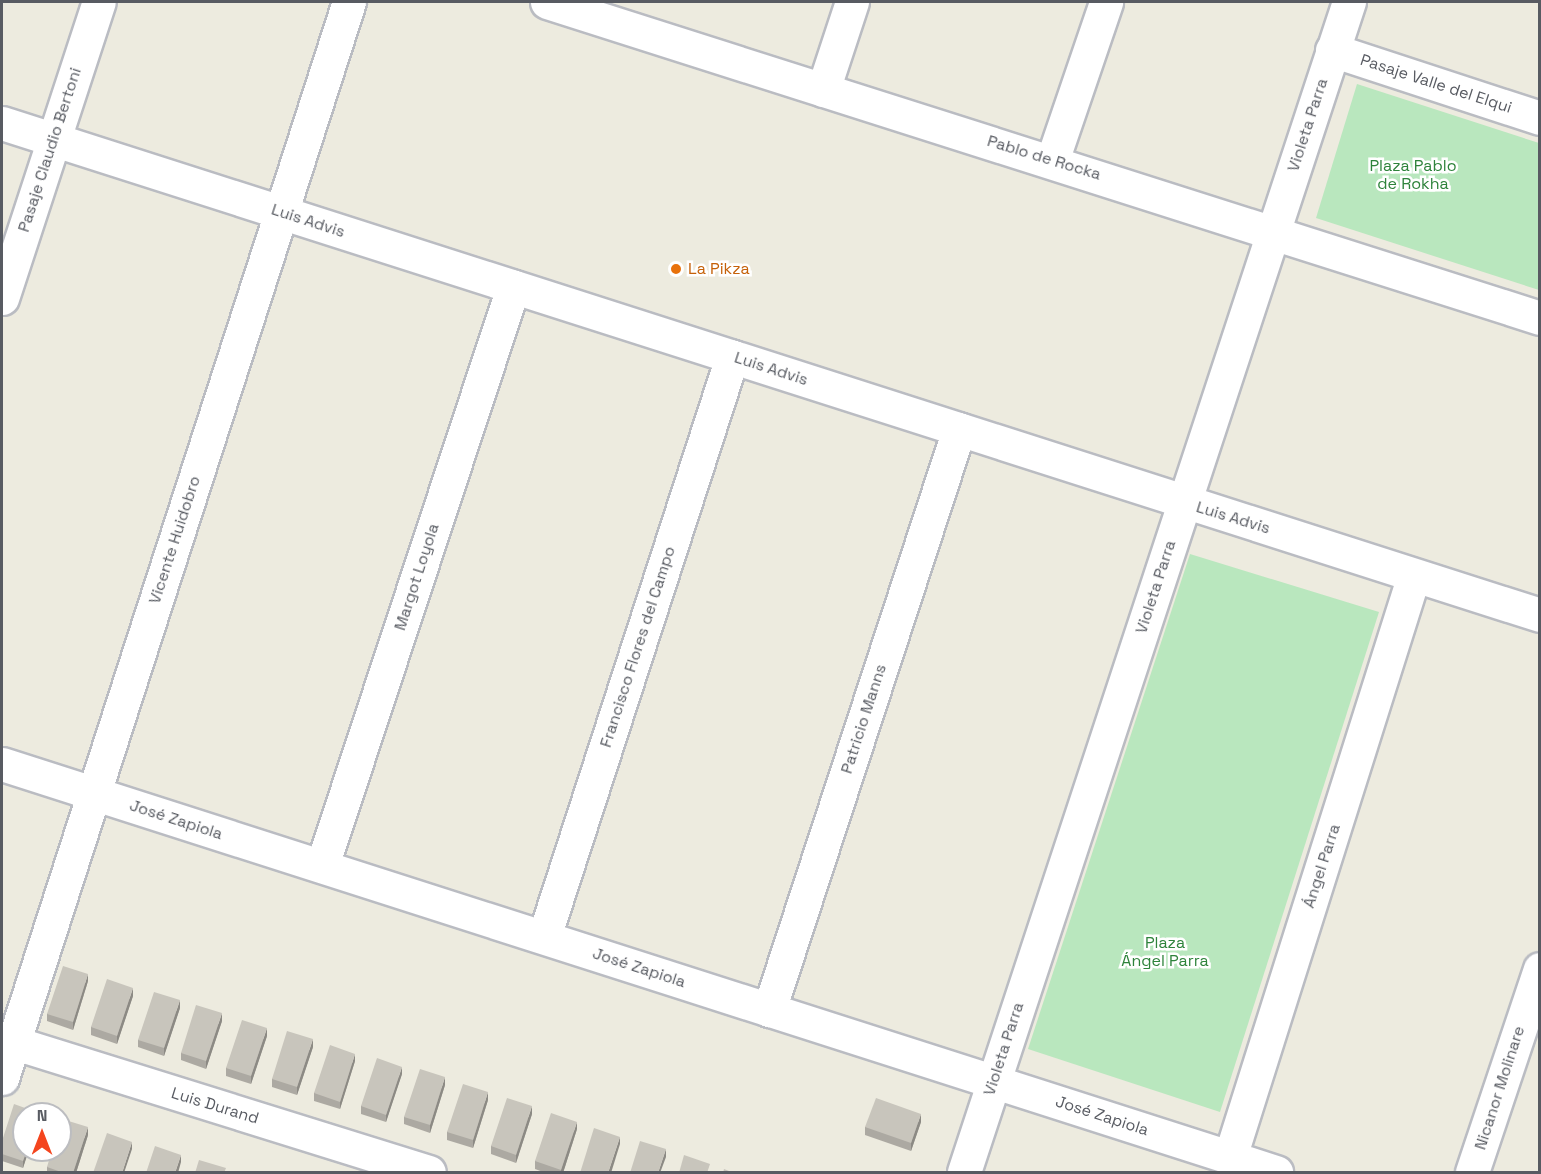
<!DOCTYPE html>
<meta charset="utf-8">
<style>
body{margin:0}
#map{position:relative;width:1541px;height:1174px;overflow:hidden;background:#edebdf;font-family:"Space Grotesk",sans-serif}
div>[style]{position:absolute}
[style*='--x']{left:calc(var(--x)*1px);top:calc(var(--y)*1px);width:calc(var(--w)*1px);rotate:calc(var(--a)*1deg)}
.green>*{inset:0;background:#b9e7be}
.roads{filter:drop-shadow(2px 0 #babcc2) drop-shadow(-2px 0 #babcc2) drop-shadow(0 2px #babcc2) drop-shadow(0 -2px #babcc2)}
.minor>*{height:33px;margin:-16.5px;padding:0 16.5px;transform-origin:16.5px;border-radius:16.5px;background:#fff}
.wall>*{inset:0;background:#aca9a2}
.shaded-wall>*{inset:0;background:#8c8a84}
.building>*{inset:0;background:#c8c5bc}
.dots>*{width:16px;height:16px;translate:-50% -50%;box-sizing:border-box;border:3px solid #fff;border-radius:50%}
span{translate:-50% -50%;white-space:nowrap;text-align:center;line-height:1.15;-webkit-text-stroke:5px #fff;paint-order:stroke}
.street-label{font-size:16px;color:#585b62}
.park-label{font-size:16px;color:#2e833b}
.food-label{font-size:16px;color:#c56008}
.left{translate:0 -50%;text-align:left}
.frame{position:absolute;inset:0;border:3px solid #585b62;pointer-events:none}
.north{position:absolute;left:12px;top:1102px;width:60px;height:60px;box-sizing:border-box;background:#fff;border:2px solid #bcbdc0;border-radius:50%;rotate:0deg;font-size:16px;font-weight:700;line-height:24px;text-align:center;color:#585b62}
.north::after{content:'';display:block;margin:auto;width:21px;height:27px;background:#f4451e;clip-path:polygon(50% 0,100% 100%,50% 72%,0 100%)}
</style>
<div id="map">
<div class="green">
<i style="clip-path:polygon(1357px 84px,1539px 143px,1539px 290px,1316px 218px)"></i>
<i style="clip-path:polygon(1190px 554px,1379px 612px,1220px 1112px,1028px 1049px)"></i>
</div>
<div class="roads">
<div class="minor">
<i style="--x:547;--y:2;--w:1042;--a:17.65"></i>
<i style="--x:1332;--y:50;--w:219;--a:18.1"></i>
<i style="--x:823;--y:90;--w:93;--a:-71.8"></i>
<i style="--x:2;--y:123;--w:1615;--a:17.74"></i>
<i style="--x:1052;--y:161;--w:168;--a:-71.2"></i>
<i style="--x:2;--y:298;--w:311;--a:-71.9"></i>
<i style="--x:2;--y:764;--w:1338;--a:17.76"></i>
<i style="--x:322;--y:866;--w:610;--a:-71.74"></i>
<i style="--x:544;--y:937;--w:610;--a:-72.04"></i>
<i style="--x:769;--y:1010;--w:611;--a:-71.89"></i>
<i style="--x:2;--y:1039;--w:447;--a:17.3"></i>
<i style="--x:2;--y:1078;--w:1131;--a:-72.13"></i>
<i style="--x:1230;--y:1157;--w:610;--a:-72.46"></i>
<i style="--x:964;--y:1172;--w:1232;--a:-71.79"></i>
<i style="--x:1472;--y:1172;--w:214;--a:-71.5"></i>
</div>
</div>
<div class="wall">
<i style="clip-path:polygon(88px 981px,73px 1030px,47px 1021px,47px 1014px)"></i>
<i style="clip-path:polygon(133px 996px,117px 1044px,91px 1035px,91px 1027px)"></i>
<i style="clip-path:polygon(180px 1008px,164px 1056px,138px 1047px,138px 1040px)"></i>
<i style="clip-path:polygon(222px 1021px,206px 1069px,181px 1060px,181px 1053px)"></i>
<i style="clip-path:polygon(267px 1036px,251px 1084px,226px 1076px,226px 1068px)"></i>
<i style="clip-path:polygon(313px 1047px,297px 1095px,272px 1087px,272px 1079px)"></i>
<i style="clip-path:polygon(355px 1061px,340px 1109px,314px 1101px,314px 1093px)"></i>
<i style="clip-path:polygon(402px 1074px,386px 1122px,361px 1114px,361px 1106px)"></i>
<i style="clip-path:polygon(445px 1085px,430px 1133px,404px 1124px,404px 1117px)"></i>
<i style="clip-path:polygon(488px 1100px,473px 1148px,447px 1140px,447px 1132px)"></i>
<i style="clip-path:polygon(39px 1113px,23px 1168px,2px 1161px,2px 1141px)"></i>
<i style="clip-path:polygon(532px 1114px,516px 1163px,491px 1154px,491px 1146px)"></i>
<i style="clip-path:polygon(921px 1122px,911px 1151px,865px 1135px,865px 1127px)"></i>
<i style="clip-path:polygon(577px 1129px,563px 1173px,546px 1173px,535px 1169px,535px 1161px)"></i>
<i style="clip-path:polygon(88px 1135px,76px 1173px,47px 1173px,47px 1167px)"></i>
</div>
<div class="shaded-wall">
<i style="clip-path:polygon(88px 974px,88px 981px,73px 1030px,73px 1022px)"></i>
<i style="clip-path:polygon(133px 988px,133px 996px,117px 1044px,117px 1036px)"></i>
<i style="clip-path:polygon(180px 1000px,180px 1008px,164px 1056px,164px 1048px)"></i>
<i style="clip-path:polygon(222px 1013px,222px 1021px,206px 1069px,206px 1061px)"></i>
<i style="clip-path:polygon(267px 1028px,267px 1036px,251px 1084px,251px 1076px)"></i>
<i style="clip-path:polygon(313px 1039px,313px 1047px,297px 1095px,297px 1087px)"></i>
<i style="clip-path:polygon(355px 1054px,355px 1061px,340px 1109px,340px 1102px)"></i>
<i style="clip-path:polygon(402px 1067px,402px 1074px,386px 1122px,386px 1115px)"></i>
<i style="clip-path:polygon(445px 1077px,445px 1085px,430px 1133px,430px 1125px)"></i>
<i style="clip-path:polygon(488px 1092px,488px 1100px,473px 1148px,473px 1140px)"></i>
<i style="clip-path:polygon(532px 1106px,532px 1114px,516px 1163px,516px 1155px)"></i>
<i style="clip-path:polygon(921px 1114px,921px 1122px,911px 1151px,911px 1143px)"></i>
<i style="clip-path:polygon(577px 1122px,577px 1129px,563px 1173px,561px 1173px,561px 1170px)"></i>
<i style="clip-path:polygon(88px 1127px,88px 1135px,76px 1173px,73px 1173px)"></i>
<i style="clip-path:polygon(620px 1137px,620px 1144px,611px 1173px,608px 1173px)"></i>
<i style="clip-path:polygon(132px 1142px,132px 1149px,124px 1173px,122px 1173px)"></i>
<i style="clip-path:polygon(666px 1149px,666px 1157px,660px 1173px,658px 1173px)"></i>
<i style="clip-path:polygon(27px 1150px,29px 1150px,23px 1168px,23px 1161px)"></i>
<i style="clip-path:polygon(181px 1155px,181px 1162px,178px 1173px,175px 1173px)"></i>
</div>
<div class="building">
<i style="clip-path:polygon(63px 966px,88px 974px,73px 1022px,47px 1014px)"></i>
<i style="clip-path:polygon(107px 979px,133px 988px,117px 1036px,91px 1027px)"></i>
<i style="clip-path:polygon(154px 992px,180px 1000px,164px 1048px,138px 1040px)"></i>
<i style="clip-path:polygon(196px 1005px,222px 1013px,206px 1061px,181px 1053px)"></i>
<i style="clip-path:polygon(242px 1020px,267px 1028px,251px 1076px,226px 1068px)"></i>
<i style="clip-path:polygon(287px 1031px,313px 1039px,297px 1087px,272px 1079px)"></i>
<i style="clip-path:polygon(330px 1045px,355px 1054px,340px 1102px,314px 1093px)"></i>
<i style="clip-path:polygon(377px 1058px,402px 1067px,386px 1115px,361px 1106px)"></i>
<i style="clip-path:polygon(420px 1069px,445px 1077px,430px 1125px,404px 1117px)"></i>
<i style="clip-path:polygon(463px 1084px,488px 1092px,473px 1140px,447px 1132px)"></i>
<i style="clip-path:polygon(507px 1098px,532px 1106px,516px 1155px,491px 1146px)"></i>
<i style="clip-path:polygon(876px 1098px,921px 1114px,911px 1143px,865px 1127px)"></i>
<i style="clip-path:polygon(14px 1104px,39px 1113px,39px 1114px,24px 1114px,24px 1150px,27px 1150px,23px 1161px,2px 1154px,2px 1141px)"></i>
<i style="clip-path:polygon(551px 1113px,577px 1122px,561px 1170px,535px 1161px)"></i>
<i style="clip-path:polygon(62px 1119px,88px 1127px,73px 1173px,64px 1173px,47px 1167px,52px 1150px,60px 1150px,60px 1126px)"></i>
<i style="clip-path:polygon(594px 1128px,620px 1137px,608px 1173px,580px 1173px)"></i>
<i style="clip-path:polygon(107px 1133px,132px 1142px,122px 1173px,93px 1173px)"></i>
<i style="clip-path:polygon(640px 1141px,666px 1149px,658px 1173px,630px 1173px)"></i>
<i style="clip-path:polygon(155px 1146px,181px 1155px,175px 1173px,146px 1173px)"></i>
<i style="clip-path:polygon(684px 1155px,710px 1164px,707px 1173px,679px 1173px)"></i>
<i style="clip-path:polygon(199px 1160px,226px 1168px,224px 1173px,195px 1173px)"></i>
<i style="clip-path:polygon(724px 1169px,734px 1173px,723px 1173px)"></i>
</div>
<div class="dots">
<i style="left:676px;top:269px;background:#e8710a"></i>
</div>
<div class="street-label">
<span style="left:1436px;top:84px;rotate:18deg">Pasaje Valle del Elqui</span>
<span style="left:1308px;top:125px;rotate:-72deg">Violeta Parra</span>
<span style="left:50px;top:150px;rotate:-72deg">Pasaje Claudio Bertoni</span>
<span style="left:1044px;top:158px;rotate:17deg">Pablo de Rocka</span>
<span style="left:308px;top:221px;rotate:18deg">Luis Advis</span>
<span style="left:771px;top:369px;rotate:18deg">Luis Advis</span>
<span style="left:1233px;top:518px;rotate:17deg">Luis Advis</span>
<span style="left:175px;top:540px;rotate:-72deg">Vicente Huidobro</span>
<span style="left:417px;top:577px;rotate:-72deg">Margot Loyola</span>
<span style="left:1156px;top:587px;rotate:-72deg">Violeta Parra</span>
<span style="left:638px;top:647px;rotate:-72deg">Francisco Flores del Campo</span>
<span style="left:864px;top:719px;rotate:-72deg">Patricio Manns</span>
<span style="left:176px;top:820px;rotate:18deg">José Zapiola</span>
<span style="left:1322px;top:866px;rotate:-72deg">Ángel Parra</span>
<span style="left:639px;top:968px;rotate:18deg">José Zapiola</span>
<span style="left:1004px;top:1049px;rotate:-72deg">Violeta Parra</span>
<span style="left:1500px;top:1088px;rotate:-72deg">Nicanor Molinare</span>
<span style="left:215px;top:1106px;rotate:17deg">Luis Durand</span>
<span style="left:1102px;top:1116px;rotate:18deg">José Zapiola</span>
</div>
<div class="park-label">
<span style="left:1413px;top:175px">Plaza Pablo<br>de Rokha</span>
<span style="left:1165px;top:952px">Plaza<br>Ángel Parra</span>
</div>
<div class="food-label">
<span class="left" style="left:688px;top:269px">La Pikza</span>
</div>
<div class="frame"></div>
<div class="north">N</div>
</div>
